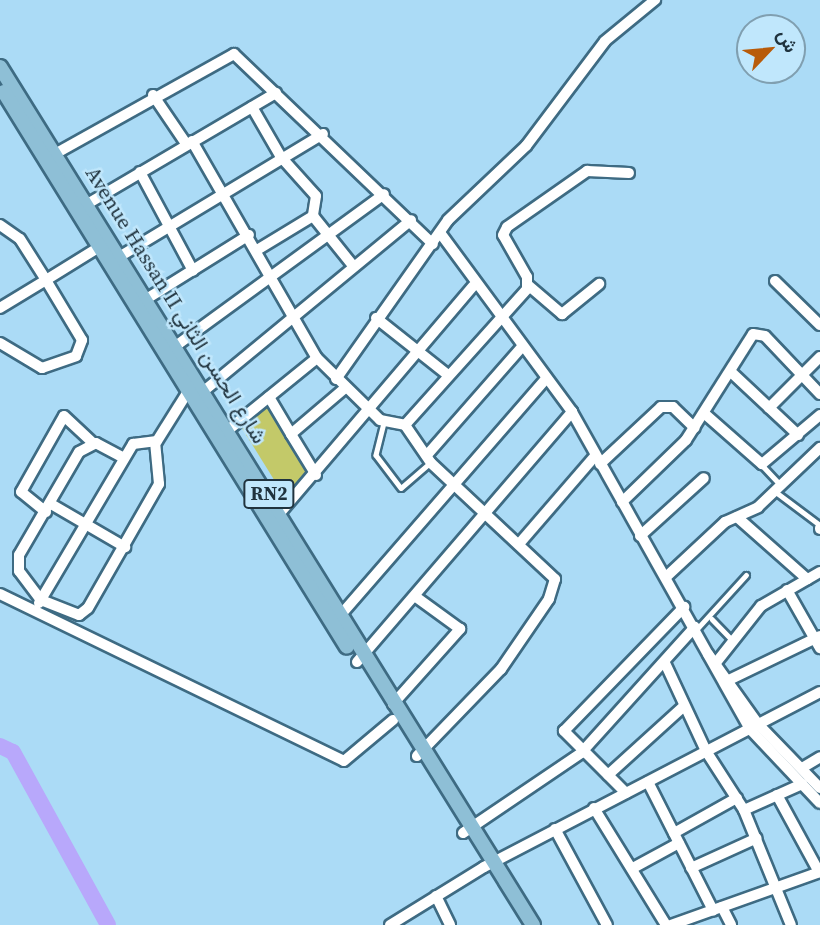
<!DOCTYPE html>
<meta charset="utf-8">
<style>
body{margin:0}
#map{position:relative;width:820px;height:925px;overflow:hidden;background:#abdbf6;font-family:"Source Serif 4",Vazirmatn,serif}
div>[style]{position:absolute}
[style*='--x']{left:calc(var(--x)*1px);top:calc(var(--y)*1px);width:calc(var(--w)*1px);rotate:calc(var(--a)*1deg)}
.green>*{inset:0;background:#c3c969}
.river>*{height:16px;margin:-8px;padding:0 8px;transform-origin:8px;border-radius:8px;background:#b8a8fb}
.roads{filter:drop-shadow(2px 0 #3e6b83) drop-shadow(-2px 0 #3e6b83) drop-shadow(0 2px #3e6b83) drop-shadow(0 -2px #3e6b83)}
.lane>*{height:4.5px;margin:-2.25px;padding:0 2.25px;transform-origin:2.25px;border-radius:2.25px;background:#fff}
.street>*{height:10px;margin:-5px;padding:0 5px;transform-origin:5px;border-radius:5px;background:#fff}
.primary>*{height:14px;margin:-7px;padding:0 7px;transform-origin:7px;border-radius:7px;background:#8ebfd6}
span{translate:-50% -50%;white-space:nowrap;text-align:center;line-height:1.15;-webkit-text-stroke:5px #c0e7fc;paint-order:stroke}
.shield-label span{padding:2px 5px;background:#c0e7fc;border:2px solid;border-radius:5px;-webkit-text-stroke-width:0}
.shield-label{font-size:19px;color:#20333e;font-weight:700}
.street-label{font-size:21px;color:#20333e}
.north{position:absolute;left:736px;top:14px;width:70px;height:70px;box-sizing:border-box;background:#c0e7fc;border:2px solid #809fb0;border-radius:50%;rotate:64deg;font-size:19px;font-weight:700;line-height:28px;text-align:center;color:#20333e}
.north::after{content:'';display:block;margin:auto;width:24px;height:32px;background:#b85b0a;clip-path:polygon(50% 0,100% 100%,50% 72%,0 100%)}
</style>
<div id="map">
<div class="green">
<i style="clip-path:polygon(267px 402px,309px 472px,286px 499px,240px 425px)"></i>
</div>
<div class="river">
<i style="--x:0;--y:746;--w:14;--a:25"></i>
<i style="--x:13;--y:752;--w:197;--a:61.2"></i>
</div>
<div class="roads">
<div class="lane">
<i style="--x:384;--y:423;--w:33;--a:104"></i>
<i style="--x:376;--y:455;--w:41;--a:52.9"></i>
<i style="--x:401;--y:488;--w:37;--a:-41"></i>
<i style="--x:762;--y:465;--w:26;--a:47"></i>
<i style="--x:776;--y:492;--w:55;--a:36.9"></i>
<i style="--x:712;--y:619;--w:28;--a:46"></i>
<i style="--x:696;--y:630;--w:74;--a:-47.7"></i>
</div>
<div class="street">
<i style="--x:153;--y:95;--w:60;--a:55.8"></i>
<i style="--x:252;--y:107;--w:58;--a:59.9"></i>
<i style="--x:281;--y:157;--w:52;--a:48.1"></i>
<i style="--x:316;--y:196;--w:20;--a:99"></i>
<i style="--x:313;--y:216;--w:65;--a:51.2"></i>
<i style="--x:192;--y:141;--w:250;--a:60.1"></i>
<i style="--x:317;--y:358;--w:88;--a:44.5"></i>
<i style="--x:380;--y:420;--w:25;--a:11"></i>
<i style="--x:405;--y:425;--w:46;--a:55.6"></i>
<i style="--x:431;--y:463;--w:170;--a:43.1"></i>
<i style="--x:555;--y:579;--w:21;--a:107"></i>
<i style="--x:549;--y:599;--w:85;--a:124.4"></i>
<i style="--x:501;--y:669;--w:121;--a:134"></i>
<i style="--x:55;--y:154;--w:205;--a:-29.2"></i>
<i style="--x:234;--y:54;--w:275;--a:43.7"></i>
<i style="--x:140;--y:172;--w:112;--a:61.8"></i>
<i style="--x:89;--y:203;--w:217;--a:-30.5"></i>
<i style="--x:0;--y:225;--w:24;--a:35"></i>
<i style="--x:20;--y:239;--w:49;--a:57.6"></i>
<i style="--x:46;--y:280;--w:54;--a:148.7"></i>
<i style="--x:441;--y:234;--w:221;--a:53.6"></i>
<i style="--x:572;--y:412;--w:362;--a:60.7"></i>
<i style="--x:749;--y:728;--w:103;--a:46.6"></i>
<i style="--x:257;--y:250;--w:66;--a:-31.3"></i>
<i style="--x:114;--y:260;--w:244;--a:-31.1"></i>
<i style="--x:775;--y:281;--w:63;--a:44.4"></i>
<i style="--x:528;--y:285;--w:45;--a:40.5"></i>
<i style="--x:562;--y:314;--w:48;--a:-39"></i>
<i style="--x:148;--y:298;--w:119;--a:-32"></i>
<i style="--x:376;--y:318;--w:92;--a:38.4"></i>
<i style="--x:0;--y:343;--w:49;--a:30.8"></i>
<i style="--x:42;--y:368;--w:36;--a:-19"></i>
<i style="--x:76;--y:356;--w:17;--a:-69"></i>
<i style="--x:82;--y:340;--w:70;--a:-121"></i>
<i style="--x:46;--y:280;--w:65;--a:-31.7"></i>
<i style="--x:177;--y:345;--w:256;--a:-36.1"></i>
<i style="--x:731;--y:372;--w:92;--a:43.2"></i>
<i style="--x:336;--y:379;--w:194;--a:-54.8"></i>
<i style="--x:448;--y:220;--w:108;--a:-43.5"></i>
<i style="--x:526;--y:146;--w:131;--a:-53"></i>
<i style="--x:605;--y:41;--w:65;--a:-39.4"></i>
<i style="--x:205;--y:390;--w:267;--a:-39.5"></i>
<i style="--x:269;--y:397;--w:43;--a:59.3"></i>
<i style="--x:769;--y:408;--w:72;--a:-45"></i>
<i style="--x:705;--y:414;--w:76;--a:41.3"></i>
<i style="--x:762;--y:464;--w:76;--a:-40.2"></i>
<i style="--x:405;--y:425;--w:183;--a:-48.1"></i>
<i style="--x:527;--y:289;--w:12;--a:-90"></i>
<i style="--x:527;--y:277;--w:48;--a:-119.7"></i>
<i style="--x:503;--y:235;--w:9;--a:-63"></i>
<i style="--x:507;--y:227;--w:98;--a:-35"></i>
<i style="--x:587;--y:171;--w:42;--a:2.7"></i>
<i style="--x:222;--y:435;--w:122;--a:-39"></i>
<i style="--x:427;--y:455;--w:142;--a:-48.7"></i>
<i style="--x:124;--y:458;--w:32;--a:-152"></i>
<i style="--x:96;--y:443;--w:19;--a:152"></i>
<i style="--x:79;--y:452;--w:119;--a:120.2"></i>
<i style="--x:19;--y:555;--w:16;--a:90"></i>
<i style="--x:19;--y:571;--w:36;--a:53"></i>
<i style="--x:41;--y:600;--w:41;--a:21.5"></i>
<i style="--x:79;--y:615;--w:11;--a:-38"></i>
<i style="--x:88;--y:608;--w:143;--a:-60.2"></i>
<i style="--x:159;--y:484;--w:42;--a:-95.4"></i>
<i style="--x:600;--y:464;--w:83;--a:-43.1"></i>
<i style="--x:661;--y:407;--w:12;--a:0"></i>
<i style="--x:673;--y:407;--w:30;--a:44"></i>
<i style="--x:316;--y:475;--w:48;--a:-121.4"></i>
<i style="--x:291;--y:434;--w:71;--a:-40.4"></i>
<i style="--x:622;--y:502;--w:89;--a:-44.1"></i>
<i style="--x:686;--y:440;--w:125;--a:-57.7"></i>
<i style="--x:753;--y:334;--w:12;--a:9"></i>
<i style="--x:765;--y:336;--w:80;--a:46.5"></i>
<i style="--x:51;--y:504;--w:86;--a:30.2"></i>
<i style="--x:46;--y:512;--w:32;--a:-141"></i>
<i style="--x:21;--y:492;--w:87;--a:-60.5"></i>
<i style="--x:64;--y:416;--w:38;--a:43"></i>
<i style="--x:737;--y:517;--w:94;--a:41.5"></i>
<i style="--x:274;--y:520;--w:307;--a:-49.6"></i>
<i style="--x:820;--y:528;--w:1;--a:90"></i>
<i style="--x:640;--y:536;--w:86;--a:-42.2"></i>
<i style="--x:519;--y:544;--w:116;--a:-49.2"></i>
<i style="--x:666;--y:577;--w:81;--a:-43"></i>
<i style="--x:725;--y:522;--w:36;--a:-24"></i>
<i style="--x:758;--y:507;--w:86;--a:-43.6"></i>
<i style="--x:787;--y:590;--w:67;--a:60.4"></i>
<i style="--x:0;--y:594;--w:382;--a:25.9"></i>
<i style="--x:344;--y:761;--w:64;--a:-39.9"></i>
<i style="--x:39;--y:603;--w:185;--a:-59.4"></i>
<i style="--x:133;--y:444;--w:24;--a:-7"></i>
<i style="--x:157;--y:441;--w:60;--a:-57.9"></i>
<i style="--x:338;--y:618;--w:317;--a:-49"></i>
<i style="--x:708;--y:654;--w:86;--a:54.5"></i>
<i style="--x:758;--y:724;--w:89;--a:45.9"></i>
<i style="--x:357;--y:662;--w:330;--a:-49.3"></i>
<i style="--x:665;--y:663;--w:97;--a:65"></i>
<i style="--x:706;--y:751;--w:70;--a:57.2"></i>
<i style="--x:744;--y:810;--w:124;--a:67.8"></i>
<i style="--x:715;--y:664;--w:74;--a:-51.6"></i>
<i style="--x:761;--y:606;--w:68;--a:-30"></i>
<i style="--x:731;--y:679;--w:99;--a:-25.8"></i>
<i style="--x:393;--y:704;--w:101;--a:-48.2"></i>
<i style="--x:460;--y:629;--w:54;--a:-144"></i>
<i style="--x:802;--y:768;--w:21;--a:-31"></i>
<i style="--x:608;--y:775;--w:103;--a:-42.2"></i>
<i style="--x:648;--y:782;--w:144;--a:63.1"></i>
<i style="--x:626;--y:793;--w:88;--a:-135"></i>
<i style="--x:564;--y:731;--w:173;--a:-45.9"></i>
<i style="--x:777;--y:795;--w:88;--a:61.4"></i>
<i style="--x:594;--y:808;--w:137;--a:58.4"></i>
<i style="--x:744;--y:810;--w:64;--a:-24.1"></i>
<i style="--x:555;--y:829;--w:109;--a:61.6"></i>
<i style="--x:463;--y:833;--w:143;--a:-34.1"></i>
<i style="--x:581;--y:753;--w:170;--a:-47.9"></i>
<i style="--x:674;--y:833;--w:72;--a:-29.1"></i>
<i style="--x:633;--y:868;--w:52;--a:-28.5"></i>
<i style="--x:691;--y:868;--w:72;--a:-24.4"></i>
<i style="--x:436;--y:896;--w:32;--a:64"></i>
<i style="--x:722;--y:907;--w:20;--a:63"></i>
<i style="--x:390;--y:925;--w:110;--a:-31.7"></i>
<i style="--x:484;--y:867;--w:379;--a:-27.5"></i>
<i style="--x:671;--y:925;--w:158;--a:-19.6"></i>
</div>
<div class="primary">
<i style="--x:0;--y:67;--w:1010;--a:58.15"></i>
<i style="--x:4;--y:92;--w:652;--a:58.28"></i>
</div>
</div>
<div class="shield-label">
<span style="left:269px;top:494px">RN2</span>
</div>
<div class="street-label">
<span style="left:176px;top:305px;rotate:58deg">Avenue Hassan II شارع الحسن الثاني</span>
</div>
<div class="north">ش</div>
</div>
